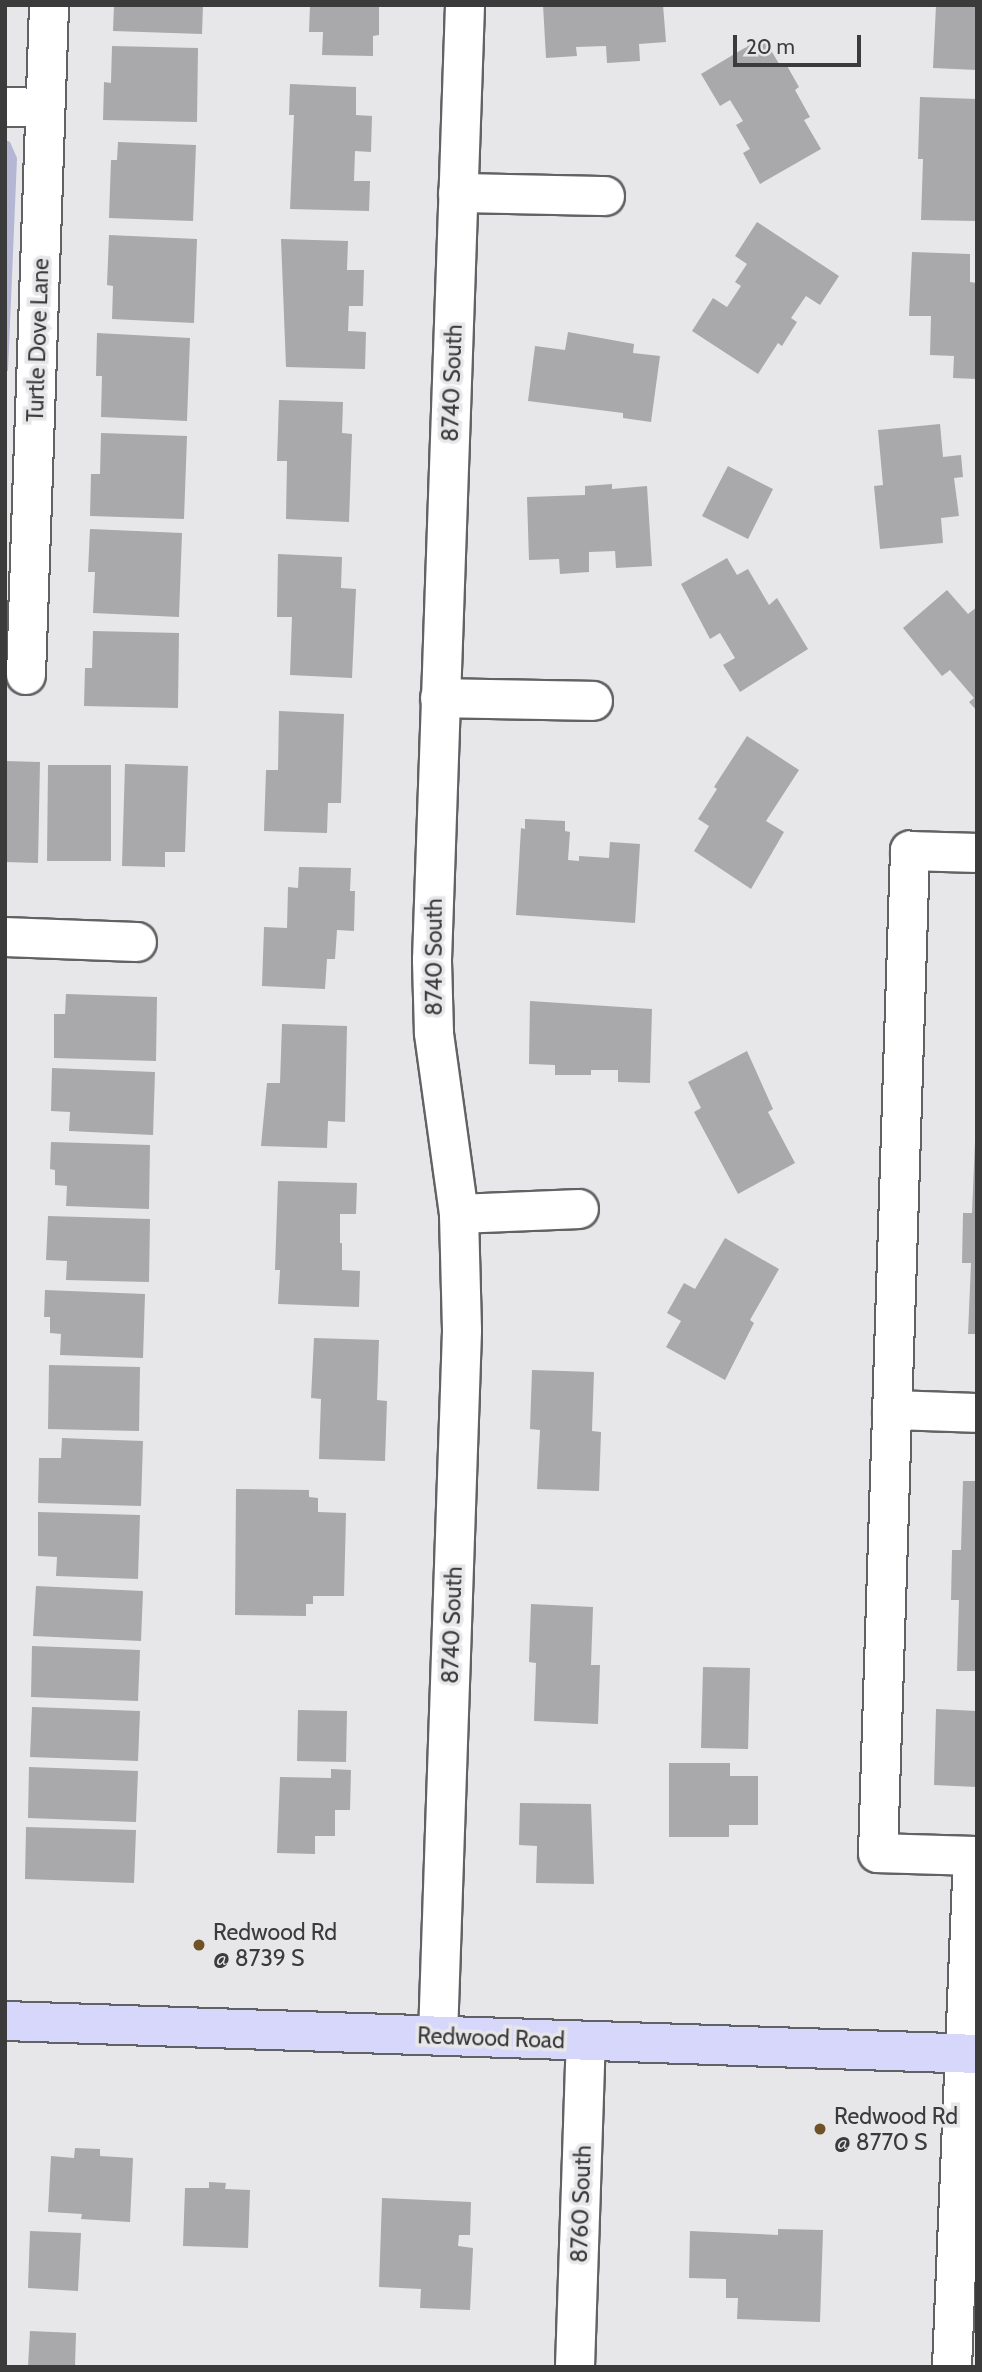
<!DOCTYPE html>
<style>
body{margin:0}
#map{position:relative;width:982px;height:2372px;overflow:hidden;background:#e7e7ea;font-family:Cabin,sans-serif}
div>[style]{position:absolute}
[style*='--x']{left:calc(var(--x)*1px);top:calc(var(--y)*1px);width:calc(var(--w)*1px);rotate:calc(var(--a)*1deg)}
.green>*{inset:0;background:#b5b6d3}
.building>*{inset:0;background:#a9a9ac}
.roads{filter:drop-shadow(2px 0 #616264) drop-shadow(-2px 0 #616264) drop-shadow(0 2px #616264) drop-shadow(0 -2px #616264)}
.minor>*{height:38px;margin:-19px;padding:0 19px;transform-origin:19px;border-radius:19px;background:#fff}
.major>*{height:38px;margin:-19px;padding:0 19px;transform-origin:19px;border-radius:19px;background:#d7d7fc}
.dots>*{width:19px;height:19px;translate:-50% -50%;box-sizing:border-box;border:4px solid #e7e7ea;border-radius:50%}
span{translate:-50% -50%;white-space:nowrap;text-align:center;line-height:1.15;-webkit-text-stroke:7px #e7e7ea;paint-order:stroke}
.street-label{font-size:23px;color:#3b3b3c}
.poi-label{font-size:23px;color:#3b3b3c}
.left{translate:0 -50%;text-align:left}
.frame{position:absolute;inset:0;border:7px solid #3b3b3c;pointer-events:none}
.scale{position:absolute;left:733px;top:35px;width:128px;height:32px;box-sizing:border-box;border:4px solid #3b3b3c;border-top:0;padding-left:9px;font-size:21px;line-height:24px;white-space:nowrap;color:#3b3b3c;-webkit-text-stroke:5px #e7e7ea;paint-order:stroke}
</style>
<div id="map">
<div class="green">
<i style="clip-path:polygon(5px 140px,10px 142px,17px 158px,8px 371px,5px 371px)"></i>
</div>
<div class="building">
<i style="clip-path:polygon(114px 5px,203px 5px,202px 34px,113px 31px)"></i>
<i style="clip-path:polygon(310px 5px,379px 5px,379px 35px,373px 36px,373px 56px,322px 55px,323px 32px,309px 32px)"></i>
<i style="clip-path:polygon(543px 5px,663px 5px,666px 42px,639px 44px,640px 61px,607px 63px,606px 46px,576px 47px,577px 56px,546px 58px)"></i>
<i style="clip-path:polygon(936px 5px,977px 5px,977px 70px,933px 68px)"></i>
<i style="clip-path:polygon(763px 37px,781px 67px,786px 64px,799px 87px,795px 90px,810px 117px,804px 120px,821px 149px,760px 184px,743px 153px,750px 149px,736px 125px,743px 121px,730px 100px,720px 106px,701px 74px)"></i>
<i style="clip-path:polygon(112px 46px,198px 48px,197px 122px,103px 120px,104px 82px,111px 83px)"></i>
<i style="clip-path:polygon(290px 84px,356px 87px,356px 115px,372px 116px,371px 152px,355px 151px,354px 181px,370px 181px,369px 211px,290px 209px,294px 115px,289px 115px)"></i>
<i style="clip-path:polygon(920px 97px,977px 99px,977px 221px,921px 220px,923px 159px,918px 159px)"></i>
<i style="clip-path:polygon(118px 142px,196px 145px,193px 221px,109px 218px,111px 160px,117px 160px)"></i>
<i style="clip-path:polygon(757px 222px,839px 276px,820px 305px,806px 296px,791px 318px,797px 322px,782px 346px,778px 343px,758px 374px,692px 331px,713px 298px,727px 307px,741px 286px,735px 282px,747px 264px,735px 256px)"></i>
<i style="clip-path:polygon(109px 235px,197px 239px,194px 323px,112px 319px,113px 286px,107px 285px)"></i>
<i style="clip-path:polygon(281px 239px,348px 241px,347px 270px,364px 270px,363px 306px,349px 306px,348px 331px,366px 332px,365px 369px,286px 367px)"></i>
<i style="clip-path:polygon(912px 252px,970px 254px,970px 282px,977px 283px,977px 379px,953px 378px,954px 356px,930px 355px,931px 316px,909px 316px)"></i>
<i style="clip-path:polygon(568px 332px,634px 344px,633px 353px,660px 356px,651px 422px,623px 418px,623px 413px,528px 401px,535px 346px,565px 350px)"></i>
<i style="clip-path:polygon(97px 333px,190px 338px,187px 421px,101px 417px,102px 376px,96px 376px)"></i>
<i style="clip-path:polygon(279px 400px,343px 402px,342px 433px,352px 434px,349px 522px,286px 519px,287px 461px,277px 461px)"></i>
<i style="clip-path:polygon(940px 424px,943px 457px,961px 455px,963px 477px,954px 478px,959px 516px,941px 518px,943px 543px,880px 549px,874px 486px,883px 485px,878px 430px)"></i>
<i style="clip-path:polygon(101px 433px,187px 436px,184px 519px,90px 516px,91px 474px,100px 474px)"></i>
<i style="clip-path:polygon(728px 466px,773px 489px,748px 539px,702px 516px)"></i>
<i style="clip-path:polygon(612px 484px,612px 489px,647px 486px,652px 566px,616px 568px,615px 551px,589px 552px,589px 572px,560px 574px,559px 559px,529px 560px,527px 497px,585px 495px,585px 486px)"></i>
<i style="clip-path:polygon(90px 529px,182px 533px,179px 617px,93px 613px,95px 572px,88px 572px)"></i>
<i style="clip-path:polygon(278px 554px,342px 557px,341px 588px,356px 589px,352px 678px,290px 675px,292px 617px,277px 617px)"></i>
<i style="clip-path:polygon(727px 558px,737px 575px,748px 569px,769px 605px,777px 598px,808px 649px,740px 692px,723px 665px,735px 658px,720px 633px,710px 639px,681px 584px)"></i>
<i style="clip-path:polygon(947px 590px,968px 614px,977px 607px,977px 711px,969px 702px,974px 698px,950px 670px,942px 676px,903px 628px)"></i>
<i style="clip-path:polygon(93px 631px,179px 633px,178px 708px,84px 706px,85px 668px,92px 668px)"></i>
<i style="clip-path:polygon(279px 711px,344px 714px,341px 803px,328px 803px,327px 833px,264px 831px,266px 770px,278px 770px)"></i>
<i style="clip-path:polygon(747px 736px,799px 770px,766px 821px,784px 832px,751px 889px,694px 851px,709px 826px,698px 819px,717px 789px,714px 787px)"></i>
<i style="clip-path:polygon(5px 761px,40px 762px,38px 863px,5px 862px)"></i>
<i style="clip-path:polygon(125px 764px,188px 766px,185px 852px,165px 852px,165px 867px,122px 866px)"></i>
<i style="clip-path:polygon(48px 765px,111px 765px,111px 861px,47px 861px)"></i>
<i style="clip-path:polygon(525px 819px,565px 821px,565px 831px,570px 832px,568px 860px,579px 861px,579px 856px,609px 858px,610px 842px,640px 844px,635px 923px,516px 915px,521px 828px,525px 829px)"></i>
<i style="clip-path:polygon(299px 867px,351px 868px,350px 891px,355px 891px,354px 931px,337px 930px,335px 959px,327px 959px,325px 989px,262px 986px,264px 927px,287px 928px,288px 887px,298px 888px)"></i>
<i style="clip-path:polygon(66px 994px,157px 997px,156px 1061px,54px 1058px,54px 1014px,65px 1014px)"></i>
<i style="clip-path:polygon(530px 1001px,652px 1009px,650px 1083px,618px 1082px,618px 1070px,591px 1070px,591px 1075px,555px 1075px,555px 1065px,529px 1064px)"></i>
<i style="clip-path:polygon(282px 1024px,347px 1026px,345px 1122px,328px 1121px,327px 1148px,261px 1146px,267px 1083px,280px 1083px)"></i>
<i style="clip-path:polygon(747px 1051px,773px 1109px,768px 1112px,795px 1163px,738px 1194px,694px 1112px,701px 1108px,688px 1082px)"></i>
<i style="clip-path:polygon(52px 1068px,155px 1072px,153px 1135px,69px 1131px,70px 1112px,51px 1111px)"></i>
<i style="clip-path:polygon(975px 1141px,977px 1141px,977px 1334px,968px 1334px,971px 1263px,962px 1263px,963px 1213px,972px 1213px)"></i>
<i style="clip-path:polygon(51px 1142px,150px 1145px,149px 1209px,66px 1206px,67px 1186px,55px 1185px,55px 1170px,50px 1169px)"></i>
<i style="clip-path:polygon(278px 1181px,357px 1183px,356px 1214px,340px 1214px,340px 1243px,342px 1243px,342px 1270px,360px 1271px,359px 1307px,278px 1304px,280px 1270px,275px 1270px)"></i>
<i style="clip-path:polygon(48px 1216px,150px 1219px,149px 1282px,66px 1280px,67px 1261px,46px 1260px)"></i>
<i style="clip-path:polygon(725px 1238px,779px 1269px,750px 1320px,754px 1323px,725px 1380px,666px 1347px,681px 1321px,667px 1313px,684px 1283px,695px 1289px)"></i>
<i style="clip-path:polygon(45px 1290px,145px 1294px,143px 1358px,60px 1355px,61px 1334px,50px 1333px,50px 1317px,44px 1317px)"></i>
<i style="clip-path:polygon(314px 1338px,379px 1340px,377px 1400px,387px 1401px,385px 1461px,319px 1459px,321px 1399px,311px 1398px)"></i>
<i style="clip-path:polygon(49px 1365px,140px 1367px,139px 1431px,48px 1429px)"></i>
<i style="clip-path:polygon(532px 1370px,594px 1372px,592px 1431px,601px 1432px,599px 1491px,537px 1489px,540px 1430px,530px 1429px)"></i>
<i style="clip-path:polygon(62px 1438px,143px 1441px,141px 1506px,38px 1503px,39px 1458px,61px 1458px)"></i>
<i style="clip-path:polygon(963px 1481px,977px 1481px,977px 1671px,957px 1671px,959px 1600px,951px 1600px,952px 1550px,961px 1550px)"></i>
<i style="clip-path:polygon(236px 1489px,309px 1490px,309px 1497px,318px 1498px,318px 1512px,346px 1513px,344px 1596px,313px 1596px,313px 1604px,306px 1604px,306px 1616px,235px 1615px)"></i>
<i style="clip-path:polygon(38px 1512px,140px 1515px,138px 1579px,56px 1576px,57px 1557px,38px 1556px)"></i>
<i style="clip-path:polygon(36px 1586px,143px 1591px,141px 1641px,33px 1636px)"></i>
<i style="clip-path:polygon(531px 1604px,593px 1607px,591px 1665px,600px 1665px,598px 1724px,534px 1721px,536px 1663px,529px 1662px)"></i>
<i style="clip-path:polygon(32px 1646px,140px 1650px,138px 1701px,31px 1697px)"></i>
<i style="clip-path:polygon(703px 1667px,750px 1668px,748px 1749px,701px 1748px)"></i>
<i style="clip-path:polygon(32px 1707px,140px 1711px,138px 1761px,30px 1757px)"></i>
<i style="clip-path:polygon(936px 1709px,977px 1711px,977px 1787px,934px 1785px)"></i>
<i style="clip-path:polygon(298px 1710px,347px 1711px,346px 1762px,297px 1761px)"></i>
<i style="clip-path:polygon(669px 1763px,730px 1763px,730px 1776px,758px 1776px,758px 1825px,729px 1825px,729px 1837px,669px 1837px)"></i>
<i style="clip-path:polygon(29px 1767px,138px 1771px,136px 1822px,28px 1818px)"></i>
<i style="clip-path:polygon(331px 1769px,351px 1770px,350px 1810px,335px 1810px,335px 1836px,315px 1836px,315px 1854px,277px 1853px,280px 1777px,331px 1778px)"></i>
<i style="clip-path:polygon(520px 1803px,591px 1804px,594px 1884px,536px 1883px,537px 1846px,519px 1845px)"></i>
<i style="clip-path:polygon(26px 1827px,136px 1830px,134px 1883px,25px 1879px)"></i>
<i style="clip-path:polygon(75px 2148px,100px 2149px,100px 2156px,133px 2158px,130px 2222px,81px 2219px,82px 2214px,48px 2212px,51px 2156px,74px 2158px)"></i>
<i style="clip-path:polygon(209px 2182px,226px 2183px,225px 2189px,250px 2190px,248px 2248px,183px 2246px,185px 2188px,209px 2188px)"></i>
<i style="clip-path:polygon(382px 2198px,471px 2202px,470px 2235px,459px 2235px,458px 2246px,473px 2248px,470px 2310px,420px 2308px,421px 2289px,379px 2287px)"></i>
<i style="clip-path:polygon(778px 2229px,823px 2230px,820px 2322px,737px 2319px,738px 2298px,726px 2298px,726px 2279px,689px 2278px,690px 2231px,778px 2235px)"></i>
<i style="clip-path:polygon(30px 2231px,81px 2233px,78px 2291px,28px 2288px)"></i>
<i style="clip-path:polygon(30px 2331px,76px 2333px,75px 2367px,28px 2367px)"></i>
</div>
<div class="roads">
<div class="minor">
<i style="--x:5;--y:107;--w:40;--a:1.4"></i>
<i style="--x:458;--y:193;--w:147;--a:1.2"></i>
<i style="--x:26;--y:675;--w:670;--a:-88.03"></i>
<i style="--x:440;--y:698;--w:153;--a:1.1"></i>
<i style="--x:5;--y:937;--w:132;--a:2.2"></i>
<i style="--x:459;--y:1214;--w:120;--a:-2.4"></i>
<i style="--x:892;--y:1410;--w:85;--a:2"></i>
<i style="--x:438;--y:2036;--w:706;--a:-88.05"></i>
<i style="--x:462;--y:1330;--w:116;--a:-91.5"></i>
<i style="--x:459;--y:1214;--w:183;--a:-97.9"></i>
<i style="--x:434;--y:1033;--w:73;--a:-91.6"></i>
<i style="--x:432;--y:960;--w:956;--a:-88.02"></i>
<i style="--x:575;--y:2367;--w:326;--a:-88.1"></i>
<i style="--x:952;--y:2367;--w:511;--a:-87.65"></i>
<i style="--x:973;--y:1856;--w:95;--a:-178.2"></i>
<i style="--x:878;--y:1853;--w:1003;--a:-88.17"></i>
<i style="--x:910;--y:851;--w:67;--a:1.7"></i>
</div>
<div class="major">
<i style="--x:5;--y:2021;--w:973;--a:1.94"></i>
</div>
</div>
<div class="dots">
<i style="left:199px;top:1945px;background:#715227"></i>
<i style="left:820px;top:2129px;background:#715227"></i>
</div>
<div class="street-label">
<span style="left:38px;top:340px;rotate:-88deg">Turtle Dove Lane</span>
<span style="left:452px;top:383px;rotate:-88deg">8740 South</span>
<span style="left:434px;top:957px;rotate:-90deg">8740 South</span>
<span style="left:452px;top:1625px;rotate:-88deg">8740 South</span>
<span style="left:491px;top:2038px;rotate:2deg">Redwood Road</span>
<span style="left:581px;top:2204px;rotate:-88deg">8760 South</span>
</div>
<div class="poi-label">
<span class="left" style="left:213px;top:1945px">Redwood Rd<br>@ 8739 S</span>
<span class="left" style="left:834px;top:2129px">Redwood Rd<br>@ 8770 S</span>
</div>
<div class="frame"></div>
<div class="scale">20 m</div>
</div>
